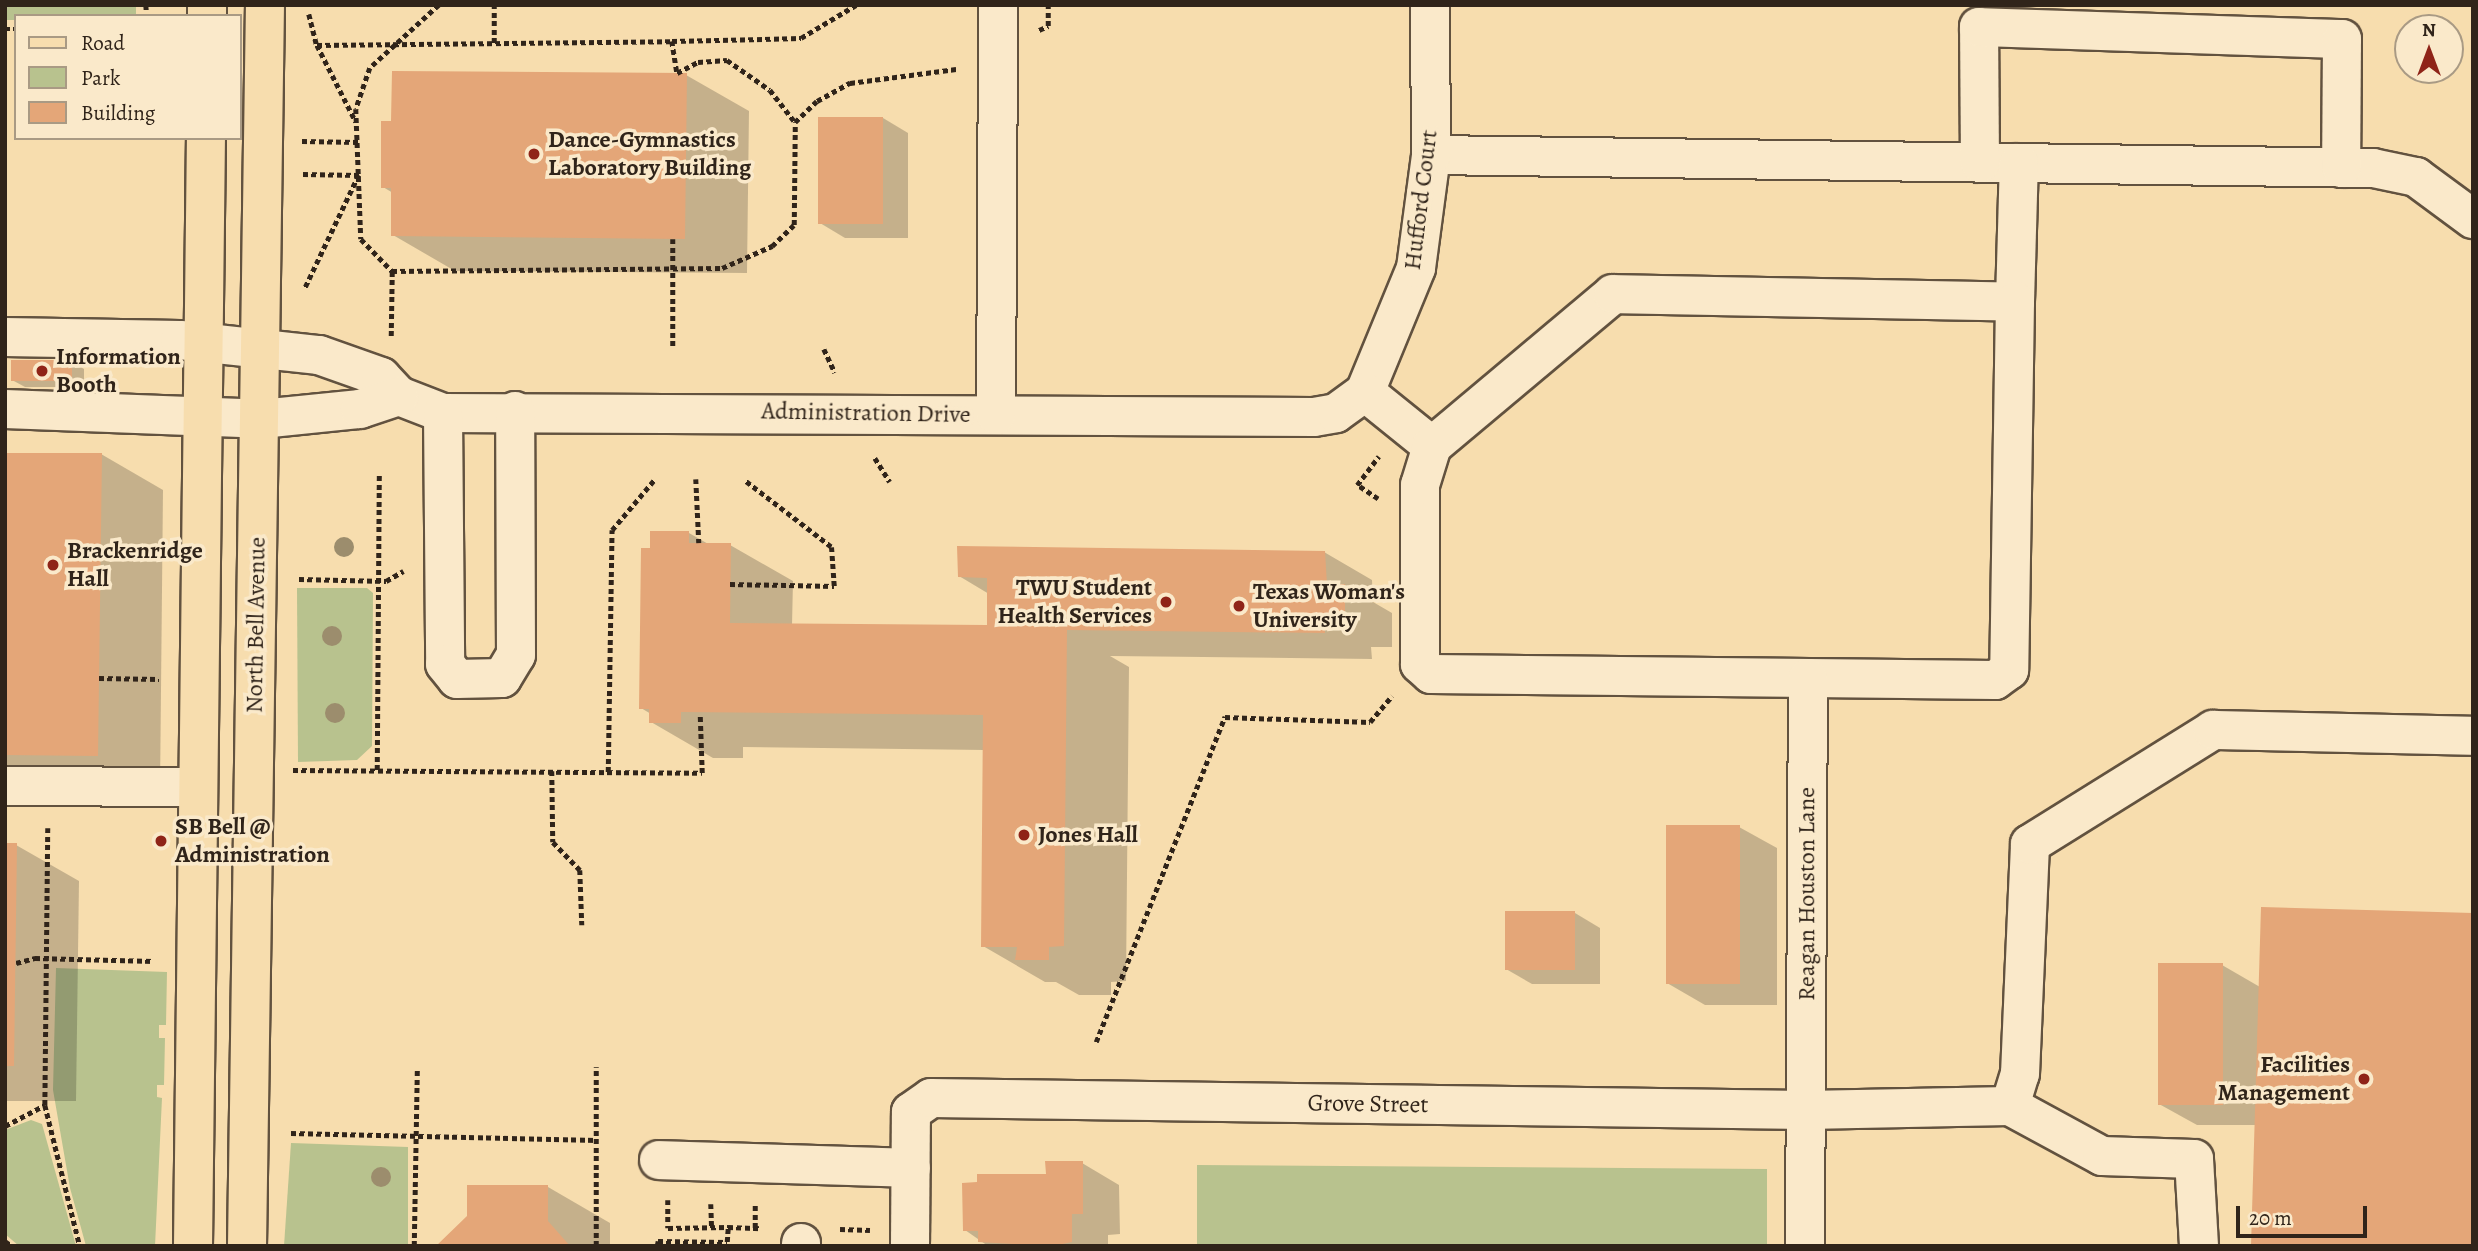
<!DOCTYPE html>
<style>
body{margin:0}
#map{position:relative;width:2478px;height:1251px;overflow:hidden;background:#f7ddae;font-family:Alegreya,serif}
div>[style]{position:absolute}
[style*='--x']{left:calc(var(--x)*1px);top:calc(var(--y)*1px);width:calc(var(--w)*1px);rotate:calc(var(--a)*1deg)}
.green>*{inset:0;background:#b8c28e}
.shadow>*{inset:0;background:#0003}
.building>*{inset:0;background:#e4a678}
.path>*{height:4.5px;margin-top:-2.25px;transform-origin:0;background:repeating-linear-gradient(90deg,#30241a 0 5px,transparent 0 8.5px)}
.roads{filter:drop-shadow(2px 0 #62523f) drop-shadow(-2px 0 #62523f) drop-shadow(0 2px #62523f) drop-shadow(0 -2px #62523f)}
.minor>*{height:38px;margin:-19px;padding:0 19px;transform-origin:19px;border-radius:19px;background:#fae9ca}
.major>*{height:38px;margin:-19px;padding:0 19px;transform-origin:19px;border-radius:19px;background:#f7ddae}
.trees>*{width:20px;height:20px;margin:-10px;border-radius:50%;background:#9c8d6d}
.dots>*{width:19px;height:19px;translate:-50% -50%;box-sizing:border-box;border:4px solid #fae9ca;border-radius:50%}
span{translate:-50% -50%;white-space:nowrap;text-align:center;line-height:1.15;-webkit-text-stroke:7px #fae9ca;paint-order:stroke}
.poi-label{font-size:24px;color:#30241a;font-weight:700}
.left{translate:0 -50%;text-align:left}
.right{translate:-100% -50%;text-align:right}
.street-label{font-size:24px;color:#30241a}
.frame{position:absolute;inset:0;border:7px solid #30241a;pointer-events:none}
.legend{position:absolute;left:14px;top:14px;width:228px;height:126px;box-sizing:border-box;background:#fae9ca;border:2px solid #a99a84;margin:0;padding:9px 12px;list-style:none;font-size:21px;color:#30241a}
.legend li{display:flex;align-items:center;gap:14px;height:35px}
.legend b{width:35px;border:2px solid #a99a84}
.north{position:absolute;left:2394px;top:14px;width:70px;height:70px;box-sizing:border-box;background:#fae9ca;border:2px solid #a99a84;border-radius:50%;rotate:0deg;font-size:19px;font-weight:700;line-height:28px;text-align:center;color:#30241a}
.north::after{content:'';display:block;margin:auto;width:24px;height:32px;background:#8f2418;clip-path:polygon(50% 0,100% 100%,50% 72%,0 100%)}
.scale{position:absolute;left:2236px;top:1206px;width:131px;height:32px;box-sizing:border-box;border:4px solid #30241a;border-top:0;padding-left:9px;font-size:21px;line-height:24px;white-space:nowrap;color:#30241a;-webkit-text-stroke:5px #fae9ca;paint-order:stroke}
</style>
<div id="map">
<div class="green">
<i style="clip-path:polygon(5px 5px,136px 5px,136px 16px,16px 16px,16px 20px,5px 20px)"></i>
<i style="clip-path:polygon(297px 588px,367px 588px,373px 593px,372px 746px,357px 760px,298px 762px)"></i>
<i style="clip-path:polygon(56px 968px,167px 972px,166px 1025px,159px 1025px,159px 1038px,165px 1038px,164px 1085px,157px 1085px,157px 1097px,162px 1098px,155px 1246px,86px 1246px,70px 1188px,53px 1090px)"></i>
<i style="clip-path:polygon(31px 1120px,42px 1124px,76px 1246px,19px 1246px,5px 1234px,5px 1130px)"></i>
<i style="clip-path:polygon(291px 1143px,408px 1147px,408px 1246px,284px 1246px)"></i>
<i style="clip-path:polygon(1197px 1165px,1767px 1169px,1767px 1246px,1197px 1246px)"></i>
</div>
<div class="shadow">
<i style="clip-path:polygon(686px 75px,749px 111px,747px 273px,455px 271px,393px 235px,393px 193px,383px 187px,393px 123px)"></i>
<i style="clip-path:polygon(883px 118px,908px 133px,908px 238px,845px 238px,820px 223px)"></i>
<i style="clip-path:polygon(72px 362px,84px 369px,84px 387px,25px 387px,12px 380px)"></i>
<i style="clip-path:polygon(101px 454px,163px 490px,160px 791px,5px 790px,5px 455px)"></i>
<i style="clip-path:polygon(689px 533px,710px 545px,730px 545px,793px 581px,792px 626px,989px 630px,989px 594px,959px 576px,1324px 552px,1372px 580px,1373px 602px,1392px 613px,1392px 647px,1371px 647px,1372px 659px,1110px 656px,1129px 667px,1126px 981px,1111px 982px,1111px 995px,1079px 995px,1056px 982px,1045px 982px,983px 946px,984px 750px,743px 747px,743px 758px,713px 758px,651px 722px,651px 714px,641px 708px,651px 549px)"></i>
<i style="clip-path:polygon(1739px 827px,1777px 848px,1777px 1005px,1705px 1005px,1667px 983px)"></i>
<i style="clip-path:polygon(5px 845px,16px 845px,79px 881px,76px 1101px,5px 1101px)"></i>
<i style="clip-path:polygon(1575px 913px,1600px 928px,1600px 984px,1532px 984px,1506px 969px)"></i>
<i style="clip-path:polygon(2222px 965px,2260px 987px,2256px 1125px,2197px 1125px,2159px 1104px)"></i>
<i style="clip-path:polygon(evenodd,1082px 1163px,1119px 1185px,1120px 1234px,1108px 1235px,1108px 1246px,988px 1246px,965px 1230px,1048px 1175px,1082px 1163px,1000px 1240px,1027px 1243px,1000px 1243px,1000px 1240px)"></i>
<i style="clip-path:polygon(548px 1187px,610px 1223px,610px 1246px,438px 1246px)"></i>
</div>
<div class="building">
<i style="clip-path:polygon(392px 71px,687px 73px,685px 239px,391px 236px,391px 188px,381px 188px,381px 121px,391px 121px)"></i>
<i style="clip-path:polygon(818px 117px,883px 117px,883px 224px,818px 224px)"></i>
<i style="clip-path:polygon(11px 360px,72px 360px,72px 381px,11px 381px)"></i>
<i style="clip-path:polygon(5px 453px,102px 453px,98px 756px,5px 755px)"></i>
<i style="clip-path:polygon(650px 531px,689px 531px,689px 543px,731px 543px,730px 623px,987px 625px,987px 578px,958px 577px,957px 546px,1325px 551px,1327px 585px,1345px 584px,1345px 620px,1324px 620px,1325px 633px,1067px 630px,1064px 946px,1049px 947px,1049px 960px,1015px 960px,1017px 947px,981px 947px,983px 715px,681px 712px,681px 723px,649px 723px,649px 709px,639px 709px,641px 548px,650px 548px)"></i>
<i style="clip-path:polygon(1666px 825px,1740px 825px,1740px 984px,1666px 984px)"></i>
<i style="clip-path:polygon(5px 843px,17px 843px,14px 1066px,5px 1066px)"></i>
<i style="clip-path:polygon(2261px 907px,2473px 913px,2473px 1246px,2251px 1246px)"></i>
<i style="clip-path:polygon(1505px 911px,1575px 911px,1575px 970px,1505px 970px)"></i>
<i style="clip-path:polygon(2158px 963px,2223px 963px,2223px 1105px,2158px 1105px)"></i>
<i style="clip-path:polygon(1045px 1161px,1083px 1161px,1083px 1214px,1072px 1214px,1072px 1242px,1053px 1246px,978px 1242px,978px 1231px,963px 1231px,962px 1183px,977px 1182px,977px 1174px,1046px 1174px)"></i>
<i style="clip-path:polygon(467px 1185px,548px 1185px,548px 1221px,570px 1246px,436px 1246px,467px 1216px)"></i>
</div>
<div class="path">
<i style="--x:146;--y:5;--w:11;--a:85"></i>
<i style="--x:439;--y:5;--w:93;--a:137.6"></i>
<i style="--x:370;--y:68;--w:43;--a:108.9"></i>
<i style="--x:356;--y:109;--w:130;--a:87.8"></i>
<i style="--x:361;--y:239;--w:45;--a:45.9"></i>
<i style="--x:392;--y:271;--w:330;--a:-0.5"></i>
<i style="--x:722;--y:268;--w:55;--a:-23.7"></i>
<i style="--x:772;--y:246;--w:30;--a:-44"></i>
<i style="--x:794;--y:225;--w:103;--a:-89.4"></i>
<i style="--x:795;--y:122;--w:30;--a:-44"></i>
<i style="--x:817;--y:101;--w:38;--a:-29"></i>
<i style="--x:850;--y:83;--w:107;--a:-7.5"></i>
<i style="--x:309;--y:14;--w:32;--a:76"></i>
<i style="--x:317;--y:45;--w:355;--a:-0.6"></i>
<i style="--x:672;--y:41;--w:129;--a:-1.3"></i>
<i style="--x:801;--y:38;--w:64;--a:-31"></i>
<i style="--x:5;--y:29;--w:11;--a:0"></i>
<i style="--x:1039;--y:30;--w:10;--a:-24"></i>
<i style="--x:1048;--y:26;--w:21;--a:-90"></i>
<i style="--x:672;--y:41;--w:32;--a:81"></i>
<i style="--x:677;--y:73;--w:24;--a:-28"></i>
<i style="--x:698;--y:62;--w:29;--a:-4"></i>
<i style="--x:727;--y:60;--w:52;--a:34.9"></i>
<i style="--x:770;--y:90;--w:41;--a:52"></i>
<i style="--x:494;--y:43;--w:38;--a:-90"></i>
<i style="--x:317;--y:45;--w:86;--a:63.1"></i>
<i style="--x:302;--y:141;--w:56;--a:1"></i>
<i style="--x:303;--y:174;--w:56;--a:1"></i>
<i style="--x:359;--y:175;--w:125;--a:115.5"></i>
<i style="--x:673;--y:239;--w:109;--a:90"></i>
<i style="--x:391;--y:336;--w:65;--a:-89.1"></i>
<i style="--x:824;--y:349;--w:26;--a:65"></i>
<i style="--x:875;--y:458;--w:28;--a:58"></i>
<i style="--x:696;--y:479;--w:64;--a:87.3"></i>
<i style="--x:1378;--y:499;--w:25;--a:-146"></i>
<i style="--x:1357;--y:485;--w:36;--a:-53"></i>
<i style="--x:299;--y:579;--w:87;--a:1.3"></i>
<i style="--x:386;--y:581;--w:20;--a:-30"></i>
<i style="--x:730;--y:584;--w:104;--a:1.1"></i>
<i style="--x:834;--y:586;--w:39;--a:-94"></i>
<i style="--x:831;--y:547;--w:110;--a:-142.4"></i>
<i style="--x:99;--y:678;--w:60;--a:1"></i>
<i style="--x:293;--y:770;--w:409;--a:0.4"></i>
<i style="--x:702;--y:773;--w:58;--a:-92"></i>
<i style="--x:377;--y:770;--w:296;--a:-89.6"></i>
<i style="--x:552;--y:771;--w:71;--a:89.2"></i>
<i style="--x:553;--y:842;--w:39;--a:46"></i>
<i style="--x:580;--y:870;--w:55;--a:87.9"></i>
<i style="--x:608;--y:772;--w:242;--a:-89.1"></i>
<i style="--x:612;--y:530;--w:67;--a:-49.9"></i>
<i style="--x:48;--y:828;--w:277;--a:90.6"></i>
<i style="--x:45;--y:1105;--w:145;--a:76.1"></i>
<i style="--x:16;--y:963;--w:20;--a:-15"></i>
<i style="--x:35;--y:958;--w:119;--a:1.4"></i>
<i style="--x:1096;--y:1042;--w:350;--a:-68.4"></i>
<i style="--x:1225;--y:717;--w:145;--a:2"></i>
<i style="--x:1370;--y:722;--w:34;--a:-50"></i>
<i style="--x:5;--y:1126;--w:45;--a:-27.7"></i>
<i style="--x:291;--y:1133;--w:306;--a:1.3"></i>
<i style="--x:668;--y:1200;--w:28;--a:90"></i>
<i style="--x:668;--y:1228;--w:60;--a:-1"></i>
<i style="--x:711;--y:1204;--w:23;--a:88"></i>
<i style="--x:755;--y:1228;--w:23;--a:-90"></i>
<i style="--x:840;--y:1229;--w:30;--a:2"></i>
<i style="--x:5;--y:1241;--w:9;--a:36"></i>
<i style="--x:414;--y:1246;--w:178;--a:-89"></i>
<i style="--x:596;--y:1246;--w:179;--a:-90"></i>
<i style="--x:657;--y:1246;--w:5;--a:-79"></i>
<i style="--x:658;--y:1241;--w:69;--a:0.8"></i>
<i style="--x:727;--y:1242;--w:15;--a:-86"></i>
<i style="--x:728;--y:1227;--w:33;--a:2"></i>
</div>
<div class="roads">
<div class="minor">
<i style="--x:1431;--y:155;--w:942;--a:0.79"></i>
<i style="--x:2373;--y:168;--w:44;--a:11.8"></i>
<i style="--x:2416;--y:177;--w:71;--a:36.4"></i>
<i style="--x:1980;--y:163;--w:136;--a:-90.4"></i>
<i style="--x:1979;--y:27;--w:363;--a:1.9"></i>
<i style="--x:2342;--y:39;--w:129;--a:90.4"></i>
<i style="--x:2015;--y:302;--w:139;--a:-88.4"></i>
<i style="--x:5;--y:337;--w:175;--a:1"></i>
<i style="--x:180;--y:340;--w:140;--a:6.2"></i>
<i style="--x:319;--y:355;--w:66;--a:19.5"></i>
<i style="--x:381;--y:377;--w:26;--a:47"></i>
<i style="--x:399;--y:396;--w:47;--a:21.1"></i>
<i style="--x:443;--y:413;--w:871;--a:0.26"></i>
<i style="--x:1314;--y:417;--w:22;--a:-10"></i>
<i style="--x:1336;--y:413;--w:36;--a:-36"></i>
<i style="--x:1365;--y:392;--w:134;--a:-67.6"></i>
<i style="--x:1416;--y:268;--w:114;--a:-82.4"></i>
<i style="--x:1431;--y:155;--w:150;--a:-90.4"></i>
<i style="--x:1365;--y:392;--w:86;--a:38.9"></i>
<i style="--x:1432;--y:446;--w:236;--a:-40"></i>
<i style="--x:1613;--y:294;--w:402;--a:1.1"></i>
<i style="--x:2015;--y:302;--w:368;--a:90.9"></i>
<i style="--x:2009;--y:670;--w:17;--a:144"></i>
<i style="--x:1995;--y:680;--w:564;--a:-179.39"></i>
<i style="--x:1431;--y:674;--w:15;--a:-138"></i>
<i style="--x:1420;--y:664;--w:179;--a:-90"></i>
<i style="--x:1420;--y:485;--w:41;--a:-72.9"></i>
<i style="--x:5;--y:409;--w:256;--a:2.2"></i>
<i style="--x:261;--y:419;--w:100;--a:-5.8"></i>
<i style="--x:360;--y:409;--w:41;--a:-18.4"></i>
<i style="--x:443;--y:413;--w:251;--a:89.5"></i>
<i style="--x:445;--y:664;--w:19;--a:51"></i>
<i style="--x:457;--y:679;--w:45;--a:-1.3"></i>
<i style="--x:502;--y:678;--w:27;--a:-59"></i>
<i style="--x:516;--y:655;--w:244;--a:-90.2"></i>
<i style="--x:996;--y:415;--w:410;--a:-89.7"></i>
<i style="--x:5;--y:786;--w:193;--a:0.3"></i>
<i style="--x:2010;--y:1106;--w:105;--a:28.5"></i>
<i style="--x:2102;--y:1156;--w:92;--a:1.9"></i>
<i style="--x:2194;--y:1159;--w:87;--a:86.7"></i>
<i style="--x:659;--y:1160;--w:252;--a:1.8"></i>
<i style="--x:801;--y:1243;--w:3;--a:90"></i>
<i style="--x:910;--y:1246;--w:134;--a:-89.6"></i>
<i style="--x:911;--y:1112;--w:24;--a:-35"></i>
<i style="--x:931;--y:1098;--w:875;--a:0.79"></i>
<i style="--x:1806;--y:1110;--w:204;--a:-1.1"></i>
<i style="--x:2010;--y:1106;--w:34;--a:-73"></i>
<i style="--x:2020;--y:1074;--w:230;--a:-87.5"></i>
<i style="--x:2030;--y:844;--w:216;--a:-31.9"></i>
<i style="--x:2213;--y:730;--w:260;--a:1.3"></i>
<i style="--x:1805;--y:1246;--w:568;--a:-89.7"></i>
</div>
<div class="major">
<i style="--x:207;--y:16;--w:11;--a:-90"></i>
<i style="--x:193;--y:1246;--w:1108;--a:-89.33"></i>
<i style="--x:247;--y:1246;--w:1241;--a:-89.17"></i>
</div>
</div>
<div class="trees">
<i style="left:344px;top:547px"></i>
<i style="left:332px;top:636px"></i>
<i style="left:335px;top:713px"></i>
<i style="left:381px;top:1177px"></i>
</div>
<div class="dots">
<i style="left:534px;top:154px;background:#8f2418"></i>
<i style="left:42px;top:371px;background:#8f2418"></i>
<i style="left:53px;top:565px;background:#8f2418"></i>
<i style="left:1166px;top:602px;background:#8f2418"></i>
<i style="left:1239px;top:606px;background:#8f2418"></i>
<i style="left:1024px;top:835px;background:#8f2418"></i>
<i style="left:161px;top:841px;background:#8f2418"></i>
<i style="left:2364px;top:1079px;background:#8f2418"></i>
</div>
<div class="poi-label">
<span class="left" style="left:548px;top:154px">Dance-Gymnastics<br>Laboratory Building</span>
<span class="left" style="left:56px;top:371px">Information<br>Booth</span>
<span class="left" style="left:67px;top:565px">Brackenridge<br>Hall</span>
<span class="right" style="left:1152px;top:602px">TWU Student<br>Health Services</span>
<span class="left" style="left:1253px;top:606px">Texas Woman's<br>University</span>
<span class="left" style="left:175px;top:841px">SB Bell @<br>Administration</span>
<span class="left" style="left:1038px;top:835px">Jones Hall</span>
<span class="right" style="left:2350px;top:1079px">Facilities<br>Management</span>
</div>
<div class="street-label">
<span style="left:1421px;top:200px;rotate:-83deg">Hufford Court</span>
<span style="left:866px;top:413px;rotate:1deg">Administration Drive</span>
<span style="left:256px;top:625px;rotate:-89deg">North Bell Avenue</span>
<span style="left:1807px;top:894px;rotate:-90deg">Reagan Houston Lane</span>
<span style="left:1368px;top:1104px;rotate:1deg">Grove Street</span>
</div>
<div class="frame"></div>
<ul class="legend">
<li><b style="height:9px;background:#f7ddae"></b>Road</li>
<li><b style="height:19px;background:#b8c28e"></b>Park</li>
<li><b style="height:19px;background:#e4a678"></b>Building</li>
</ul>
<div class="north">N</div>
<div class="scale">20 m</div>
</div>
